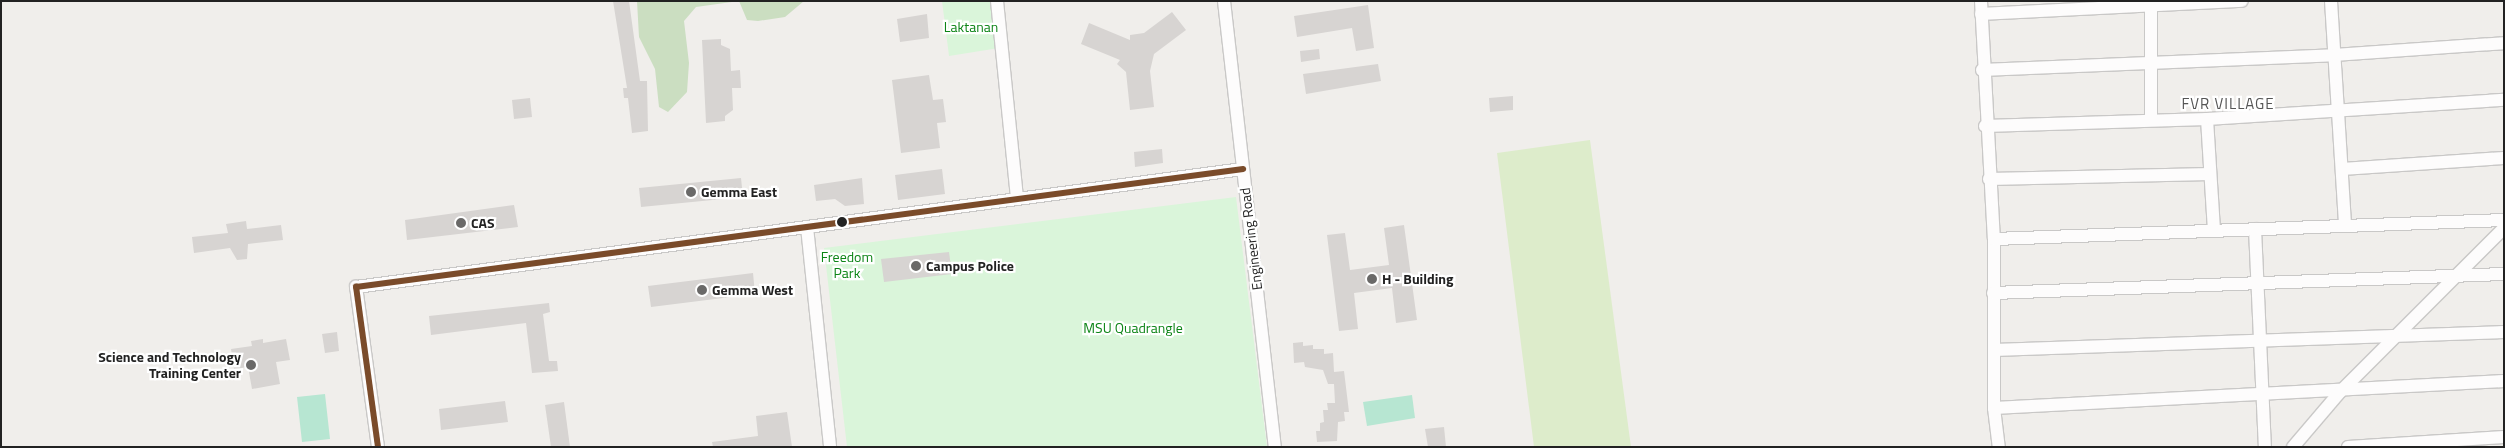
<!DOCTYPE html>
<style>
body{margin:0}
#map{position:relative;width:2505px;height:448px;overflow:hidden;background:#f0eeeb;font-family:"Titillium Web",sans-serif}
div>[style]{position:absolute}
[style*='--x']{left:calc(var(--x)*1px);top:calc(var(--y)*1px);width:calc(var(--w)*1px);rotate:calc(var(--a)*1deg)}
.grass>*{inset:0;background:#ddeccb}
.forest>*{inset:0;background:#cbdec1}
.park>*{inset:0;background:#daf5da}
.pitch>*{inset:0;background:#b7e6d2}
.building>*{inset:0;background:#d7d4d2}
.roads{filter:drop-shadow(1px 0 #c9c8c7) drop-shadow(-1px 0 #c9c8c7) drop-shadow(0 1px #c9c8c7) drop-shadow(0 -1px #c9c8c7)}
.minor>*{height:12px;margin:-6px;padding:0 6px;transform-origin:6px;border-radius:6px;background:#fdfcfc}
.bus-1>*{height:6px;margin:-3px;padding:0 3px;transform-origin:3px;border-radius:3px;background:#7a4b2a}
.dots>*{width:14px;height:14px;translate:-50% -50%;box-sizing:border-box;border:2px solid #fff;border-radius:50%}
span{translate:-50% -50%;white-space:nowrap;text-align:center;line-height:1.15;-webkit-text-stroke:4.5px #fff;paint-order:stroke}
.park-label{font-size:14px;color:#0c8416}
.poi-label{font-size:14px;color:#222;font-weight:700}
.left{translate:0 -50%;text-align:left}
.right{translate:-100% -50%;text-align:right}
.street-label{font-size:14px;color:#222}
.neighbourhood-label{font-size:15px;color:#555;letter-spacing:1px}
.frame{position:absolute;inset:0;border:2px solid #222;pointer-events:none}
</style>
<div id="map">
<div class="grass">
<i style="clip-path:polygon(1590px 140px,1631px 447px,1534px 447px,1497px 153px)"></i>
</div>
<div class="forest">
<i style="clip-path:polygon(637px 1px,804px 1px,785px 17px,758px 21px,747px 20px,739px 1px,696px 7px,684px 21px,689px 63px,687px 92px,668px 112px,659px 107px,655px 69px,639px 37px)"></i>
</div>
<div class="park">
<i style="clip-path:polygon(942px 1px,993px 1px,999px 48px,949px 56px)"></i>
<i style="clip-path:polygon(1236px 197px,1267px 447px,847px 447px,824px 248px)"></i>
</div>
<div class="pitch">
<i style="clip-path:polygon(325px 394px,330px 439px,302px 442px,297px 397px)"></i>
<i style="clip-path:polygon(1412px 395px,1415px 418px,1367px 426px,1363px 402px)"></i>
</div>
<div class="building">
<i style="clip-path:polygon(613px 1px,629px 1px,640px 81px,647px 81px,648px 131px,632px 133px,628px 98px,624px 98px,623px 88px,627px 88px)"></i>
<i style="clip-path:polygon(1368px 5px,1374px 48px,1356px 51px,1352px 28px,1297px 37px,1294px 16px)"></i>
<i style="clip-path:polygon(1172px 12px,1186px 30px,1154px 54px,1150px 71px,1154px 107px,1130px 110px,1126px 72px,1117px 64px,1120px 60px,1081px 44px,1089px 23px,1130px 40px,1130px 35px,1144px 33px)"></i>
<i style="clip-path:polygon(927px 14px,929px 38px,900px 42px,897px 19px)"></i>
<i style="clip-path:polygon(721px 39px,721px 45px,730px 49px,731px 71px,740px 70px,741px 88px,732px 88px,733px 110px,725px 116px,725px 121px,706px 123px,702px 40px)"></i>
<i style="clip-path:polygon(1319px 49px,1320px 59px,1301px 62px,1300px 51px)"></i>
<i style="clip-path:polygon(1378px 64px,1381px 81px,1306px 94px,1303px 74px)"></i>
<i style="clip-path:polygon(929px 75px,933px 100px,943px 99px,946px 122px,937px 123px,940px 148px,901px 153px,892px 80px)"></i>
<i style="clip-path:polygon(1513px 96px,1513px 110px,1490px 112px,1489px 98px)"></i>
<i style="clip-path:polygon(530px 98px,532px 117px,514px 119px,512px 100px)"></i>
<i style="clip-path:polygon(1162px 149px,1163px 163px,1135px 167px,1134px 152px)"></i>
<i style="clip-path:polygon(942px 169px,945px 194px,898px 200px,895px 175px)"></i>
<i style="clip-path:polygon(741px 178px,743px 197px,641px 207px,639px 188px)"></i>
<i style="clip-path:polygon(862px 178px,864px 204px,845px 206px,835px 199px,816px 201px,814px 185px)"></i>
<i style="clip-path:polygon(514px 205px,518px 227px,407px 240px,405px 220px)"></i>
<i style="clip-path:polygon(246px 221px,247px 229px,281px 225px,283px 240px,248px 244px,247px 259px,237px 260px,230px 248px,194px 253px,192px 237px,228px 233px,226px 224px)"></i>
<i style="clip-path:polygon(1404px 225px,1417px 320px,1396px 323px,1392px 288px,1354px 293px,1358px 329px,1339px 331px,1327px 235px,1345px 233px,1350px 270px,1389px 265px,1384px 228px)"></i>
<i style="clip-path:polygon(949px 252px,952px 274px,884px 282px,881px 259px)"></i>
<i style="clip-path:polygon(753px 273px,755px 294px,651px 307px,648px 286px)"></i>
<i style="clip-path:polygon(549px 303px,550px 312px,543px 314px,549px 361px,557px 361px,558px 371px,532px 373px,526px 323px,431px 335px,429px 316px)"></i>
<i style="clip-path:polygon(337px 332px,339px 351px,325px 353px,322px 334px)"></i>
<i style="clip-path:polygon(263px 339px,263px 343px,286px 339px,290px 360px,276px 362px,280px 384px,252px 389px,248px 367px,234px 369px,231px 349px,252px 346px,251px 341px)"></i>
<i style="clip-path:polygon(1303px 342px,1303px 346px,1313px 345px,1313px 349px,1324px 349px,1324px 354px,1333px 353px,1334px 372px,1344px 371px,1349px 412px,1344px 412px,1345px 421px,1338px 422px,1337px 441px,1317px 442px,1316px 431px,1320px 431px,1320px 423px,1324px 422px,1323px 410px,1328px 410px,1327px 403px,1335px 403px,1334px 384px,1328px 384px,1323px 370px,1305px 367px,1304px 362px,1294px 363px,1293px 343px)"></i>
<i style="clip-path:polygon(505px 401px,508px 422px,441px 430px,439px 409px)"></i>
<i style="clip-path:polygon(564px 402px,570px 447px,551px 447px,545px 405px)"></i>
<i style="clip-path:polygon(787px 412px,792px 447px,713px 447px,712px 442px,758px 436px,756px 416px)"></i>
<i style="clip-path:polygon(1444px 427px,1446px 447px,1428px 447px,1425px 429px)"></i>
</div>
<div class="roads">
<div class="minor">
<i style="--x:997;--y:1;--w:199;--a:84.2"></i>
<i style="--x:1224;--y:1;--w:449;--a:83.5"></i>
<i style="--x:1981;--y:1;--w:238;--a:86.9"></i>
<i style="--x:1994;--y:239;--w:169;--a:90"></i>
<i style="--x:1994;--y:408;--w:39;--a:83"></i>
<i style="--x:2331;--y:1;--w:223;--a:86.4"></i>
<i style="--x:1981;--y:14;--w:261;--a:-2.9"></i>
<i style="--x:1982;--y:70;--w:352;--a:-2.4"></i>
<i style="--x:2334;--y:55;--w:170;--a:-4"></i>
<i style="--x:2207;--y:119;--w:110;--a:86.4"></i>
<i style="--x:2151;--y:120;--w:119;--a:-90"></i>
<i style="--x:1985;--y:126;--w:222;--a:-1.8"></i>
<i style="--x:2207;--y:119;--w:298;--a:-3.7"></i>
<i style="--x:2342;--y:169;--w:162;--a:-3.9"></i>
<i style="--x:1989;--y:179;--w:221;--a:-1.3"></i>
<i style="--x:807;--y:227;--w:221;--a:84"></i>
<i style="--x:2255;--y:229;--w:218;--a:87.4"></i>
<i style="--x:1994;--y:239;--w:510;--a:-2.13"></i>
<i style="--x:1993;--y:293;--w:511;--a:-2.13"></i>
<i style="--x:1994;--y:350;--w:510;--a:-2.02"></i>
<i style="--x:1994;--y:408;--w:511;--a:-3.03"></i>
<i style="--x:378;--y:447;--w:162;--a:-97.8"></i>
<i style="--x:356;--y:287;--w:895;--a:-7.58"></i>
<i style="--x:2293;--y:447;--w:72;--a:-49.5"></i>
<i style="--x:2340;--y:392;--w:232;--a:-45"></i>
<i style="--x:2348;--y:447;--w:156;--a:-3.7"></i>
</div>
</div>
<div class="bus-1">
<i style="--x:378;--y:447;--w:162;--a:-97.8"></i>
<i style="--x:356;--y:287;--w:895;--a:-7.58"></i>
</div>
<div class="dots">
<i style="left:691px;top:192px;background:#6a6968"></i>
<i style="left:842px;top:222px;background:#222"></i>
<i style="left:461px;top:223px;background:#6a6968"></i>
<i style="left:916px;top:266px;background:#6a6968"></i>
<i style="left:1372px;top:279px;background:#6a6968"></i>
<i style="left:702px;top:290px;background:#6a6968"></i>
<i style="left:251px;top:365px;background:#6a6968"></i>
</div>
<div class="park-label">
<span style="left:971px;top:27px">Laktanan</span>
<span style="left:847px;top:265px">Freedom<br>Park</span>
<span style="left:1133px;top:328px">MSU Quadrangle</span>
</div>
<div class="poi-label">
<span class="left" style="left:701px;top:192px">Gemma East</span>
<span class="left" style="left:471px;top:223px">CAS</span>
<span class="left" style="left:926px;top:266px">Campus Police</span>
<span class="left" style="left:1382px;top:279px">H - Building</span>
<span class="left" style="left:712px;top:290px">Gemma West</span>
<span class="right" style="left:241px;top:365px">Science and Technology<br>Training Center</span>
</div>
<div class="street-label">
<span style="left:1251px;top:239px;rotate:-97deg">Engineering Road</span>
</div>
<div class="neighbourhood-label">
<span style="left:2228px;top:104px">FVR VILLAGE</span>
</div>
<div class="frame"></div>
</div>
